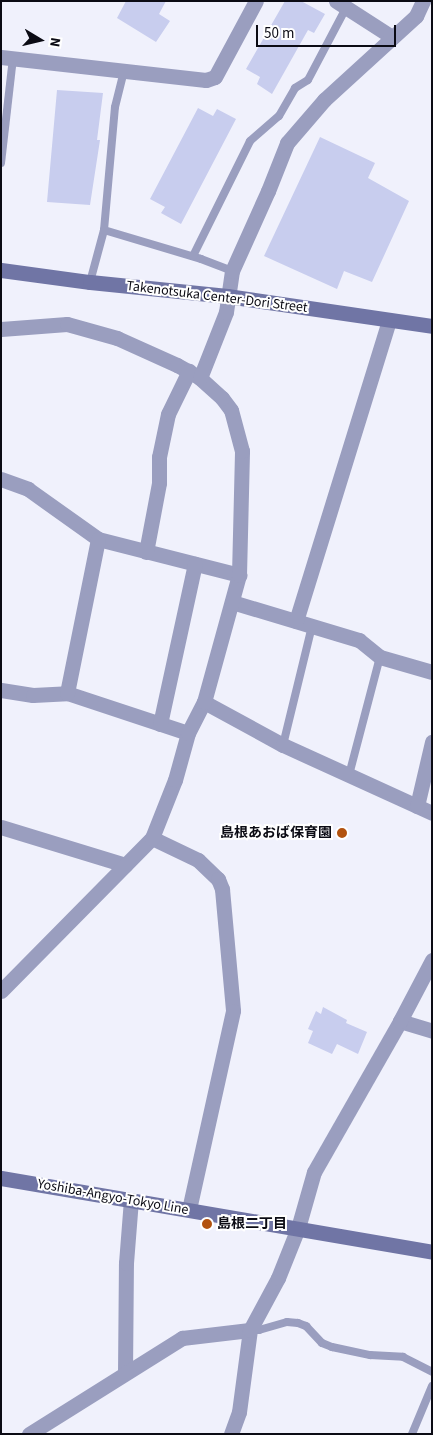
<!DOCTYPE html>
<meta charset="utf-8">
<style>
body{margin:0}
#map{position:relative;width:433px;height:1435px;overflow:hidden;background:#f0f1fc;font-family:"Source Sans 3","Noto Sans JP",sans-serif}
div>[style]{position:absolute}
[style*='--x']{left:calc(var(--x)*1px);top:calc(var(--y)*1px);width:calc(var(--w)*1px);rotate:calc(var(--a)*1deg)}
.building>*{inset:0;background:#c8cdee}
.lane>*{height:8px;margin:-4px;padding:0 4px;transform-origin:4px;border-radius:4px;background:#9a9ebf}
.street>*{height:15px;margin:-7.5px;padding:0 7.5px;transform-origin:7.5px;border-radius:7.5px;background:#9a9ebf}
.secondary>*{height:15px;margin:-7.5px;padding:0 7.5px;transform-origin:7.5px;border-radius:7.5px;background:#7075a5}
.dots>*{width:14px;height:14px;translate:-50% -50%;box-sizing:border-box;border:2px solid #fff;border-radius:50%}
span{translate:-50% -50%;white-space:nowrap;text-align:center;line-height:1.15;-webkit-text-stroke:4px #fff;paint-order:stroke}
.street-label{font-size:14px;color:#0b0b14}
.poi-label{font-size:14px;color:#0b0b14;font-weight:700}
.right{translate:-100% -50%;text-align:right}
.left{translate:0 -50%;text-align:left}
.frame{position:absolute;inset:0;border:2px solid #0b0b14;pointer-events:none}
.north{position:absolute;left:15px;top:15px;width:50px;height:50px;-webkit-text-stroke:4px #fff;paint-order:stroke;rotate:99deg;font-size:14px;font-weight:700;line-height:20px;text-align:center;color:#0b0b14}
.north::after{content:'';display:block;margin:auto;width:18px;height:22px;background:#0b0b14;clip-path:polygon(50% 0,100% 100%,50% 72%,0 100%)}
.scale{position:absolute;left:256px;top:25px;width:140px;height:22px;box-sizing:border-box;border:2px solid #0b0b14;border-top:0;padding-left:6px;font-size:15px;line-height:18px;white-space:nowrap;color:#0b0b14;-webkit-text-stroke:4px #fff;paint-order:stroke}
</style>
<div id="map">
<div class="building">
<i style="clip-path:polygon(126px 1px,166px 1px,159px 14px,170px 21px,156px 42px,117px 18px)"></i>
<i style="clip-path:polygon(285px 1px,301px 1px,325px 14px,314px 33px,308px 30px,272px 94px,257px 84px,260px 77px,246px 69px)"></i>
<i style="clip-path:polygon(57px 90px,103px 93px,97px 140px,100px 140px,90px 205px,47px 202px)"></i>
<i style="clip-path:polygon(198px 108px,213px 116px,217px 109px,236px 119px,181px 224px,161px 213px,165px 207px,150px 199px)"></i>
<i style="clip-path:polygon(320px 137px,375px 163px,368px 178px,409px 201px,372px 282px,344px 271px,337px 289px,264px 256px)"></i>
<i style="clip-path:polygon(323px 1007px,347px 1020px,346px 1023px,367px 1032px,358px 1054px,337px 1044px,332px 1054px,308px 1043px,313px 1031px,308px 1029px,316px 1011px,321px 1014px)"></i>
</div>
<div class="lane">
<i style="--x:1;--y:163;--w:106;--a:-83.5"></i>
<i style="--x:104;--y:230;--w:101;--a:16.6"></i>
<i style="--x:201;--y:259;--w:33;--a:21"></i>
<i style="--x:193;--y:256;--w:128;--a:-63.6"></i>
<i style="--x:250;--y:141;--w:38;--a:-41"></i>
<i style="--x:279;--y:116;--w:32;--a:-60"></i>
<i style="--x:295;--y:88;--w:15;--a:-32"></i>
<i style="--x:308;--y:80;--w:81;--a:-62.2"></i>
<i style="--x:90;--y:282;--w:54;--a:-74.9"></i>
<i style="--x:104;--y:230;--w:123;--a:-84.9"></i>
<i style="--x:115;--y:107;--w:37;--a:-76"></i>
<i style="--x:283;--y:745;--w:122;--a:-76.3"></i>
<i style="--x:349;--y:775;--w:122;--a:-75.3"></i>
<i style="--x:250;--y:1330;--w:9;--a:0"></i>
<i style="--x:259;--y:1330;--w:29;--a:-16"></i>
<i style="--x:287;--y:1322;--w:11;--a:5"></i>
<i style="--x:298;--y:1323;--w:9;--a:21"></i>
<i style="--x:306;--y:1326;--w:23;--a:47"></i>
<i style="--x:322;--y:1343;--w:11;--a:22"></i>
<i style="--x:332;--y:1347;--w:39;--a:12"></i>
<i style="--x:370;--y:1355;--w:33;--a:3"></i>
<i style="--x:403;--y:1357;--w:33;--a:27"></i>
<i style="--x:412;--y:1434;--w:52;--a:-67.4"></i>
</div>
<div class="street">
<i style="--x:336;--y:1;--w:67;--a:32.7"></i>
<i style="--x:1;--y:57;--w:206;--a:6.4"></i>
<i style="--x:206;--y:80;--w:9;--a:-18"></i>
<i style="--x:215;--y:77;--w:86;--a:-61.7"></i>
<i style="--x:1;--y:329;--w:66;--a:-4.3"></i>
<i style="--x:67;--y:324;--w:52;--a:15.6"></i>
<i style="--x:117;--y:338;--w:66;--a:24.2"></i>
<i style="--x:177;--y:365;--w:26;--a:29"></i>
<i style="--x:1;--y:479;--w:29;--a:20"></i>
<i style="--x:28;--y:489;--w:86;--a:35.5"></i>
<i style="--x:98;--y:539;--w:146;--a:14.3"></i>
<i style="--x:146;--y:552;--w:70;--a:-79.3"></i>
<i style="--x:159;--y:483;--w:26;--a:-90"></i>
<i style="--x:159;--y:457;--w:44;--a:-78.2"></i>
<i style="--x:168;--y:414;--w:48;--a:-64"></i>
<i style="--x:232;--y:602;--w:133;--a:16.7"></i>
<i style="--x:359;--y:640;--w:27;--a:39"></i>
<i style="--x:380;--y:657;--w:54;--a:16.1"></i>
<i style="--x:296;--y:621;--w:315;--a:-72.8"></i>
<i style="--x:1;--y:690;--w:32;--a:9"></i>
<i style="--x:33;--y:695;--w:34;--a:-3"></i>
<i style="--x:67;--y:693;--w:127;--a:18.3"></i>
<i style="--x:67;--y:693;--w:157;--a:-78.6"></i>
<i style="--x:204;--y:702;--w:90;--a:28.6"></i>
<i style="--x:283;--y:745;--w:164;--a:24.5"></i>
<i style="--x:160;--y:724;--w:164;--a:-77.7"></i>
<i style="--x:417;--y:806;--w:66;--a:-76.8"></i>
<i style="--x:1;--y:827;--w:130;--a:17"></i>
<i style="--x:152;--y:838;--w:51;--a:25.6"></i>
<i style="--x:198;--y:860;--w:28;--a:44"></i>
<i style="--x:218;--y:879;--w:11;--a:68"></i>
<i style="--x:222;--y:889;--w:122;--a:84.8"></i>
<i style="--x:233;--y:1011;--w:203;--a:102.5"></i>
<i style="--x:1;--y:991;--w:215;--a:-45.4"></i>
<i style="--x:152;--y:838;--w:62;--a:-68.4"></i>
<i style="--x:175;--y:780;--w:49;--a:-74.5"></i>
<i style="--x:188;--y:733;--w:35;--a:-63"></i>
<i style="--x:204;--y:702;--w:132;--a:-74.6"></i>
<i style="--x:239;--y:575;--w:124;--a:-88.6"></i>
<i style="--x:242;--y:451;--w:42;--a:-105"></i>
<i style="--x:231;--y:410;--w:15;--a:-127"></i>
<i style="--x:222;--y:398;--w:30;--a:-138"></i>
<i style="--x:200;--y:378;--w:71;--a:-68.5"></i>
<i style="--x:226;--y:312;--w:41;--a:-81.7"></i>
<i style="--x:232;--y:271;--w:88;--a:-65.8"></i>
<i style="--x:268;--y:191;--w:52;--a:-68.4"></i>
<i style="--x:287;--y:143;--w:57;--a:-49.3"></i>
<i style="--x:324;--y:100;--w:125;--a:-42.4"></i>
<i style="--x:416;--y:16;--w:17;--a:-65"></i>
<i style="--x:400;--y:1021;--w:34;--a:17"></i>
<i style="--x:125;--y:1373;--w:110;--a:-89.5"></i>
<i style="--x:126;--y:1263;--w:63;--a:-85.5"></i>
<i style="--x:29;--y:1434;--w:181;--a:-32.1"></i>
<i style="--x:182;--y:1338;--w:68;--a:-6.7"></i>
<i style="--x:231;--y:1434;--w:23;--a:-70"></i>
<i style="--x:239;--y:1412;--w:83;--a:-82.4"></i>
<i style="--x:250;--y:1330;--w:59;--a:-61.7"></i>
<i style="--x:278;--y:1278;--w:54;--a:-68.2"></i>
<i style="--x:298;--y:1228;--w:58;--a:-74.1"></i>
<i style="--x:314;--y:1172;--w:174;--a:-60.3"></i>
<i style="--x:400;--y:1021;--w:69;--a:-62.3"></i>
</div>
<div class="secondary">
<i style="--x:1;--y:270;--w:90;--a:7.7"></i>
<i style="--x:90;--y:282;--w:138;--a:5.8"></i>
<i style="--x:227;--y:296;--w:207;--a:8.3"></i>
<i style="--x:1;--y:1178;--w:437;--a:9.7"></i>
</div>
<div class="dots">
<i style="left:342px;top:833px;background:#b2520f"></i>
<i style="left:207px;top:1224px;background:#b2520f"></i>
</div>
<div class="street-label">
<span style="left:217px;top:297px;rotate:7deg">Takenotsuka Center-Dori Street</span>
<span style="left:113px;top:1197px;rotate:10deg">Yoshiba-Angyo-Tokyo Line</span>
</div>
<div class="poi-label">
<span class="right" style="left:332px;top:833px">島根あおば保育園</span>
<span class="left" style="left:217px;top:1224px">島根二丁目</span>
</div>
<div class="frame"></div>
<div class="north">N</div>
<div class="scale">50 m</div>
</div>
